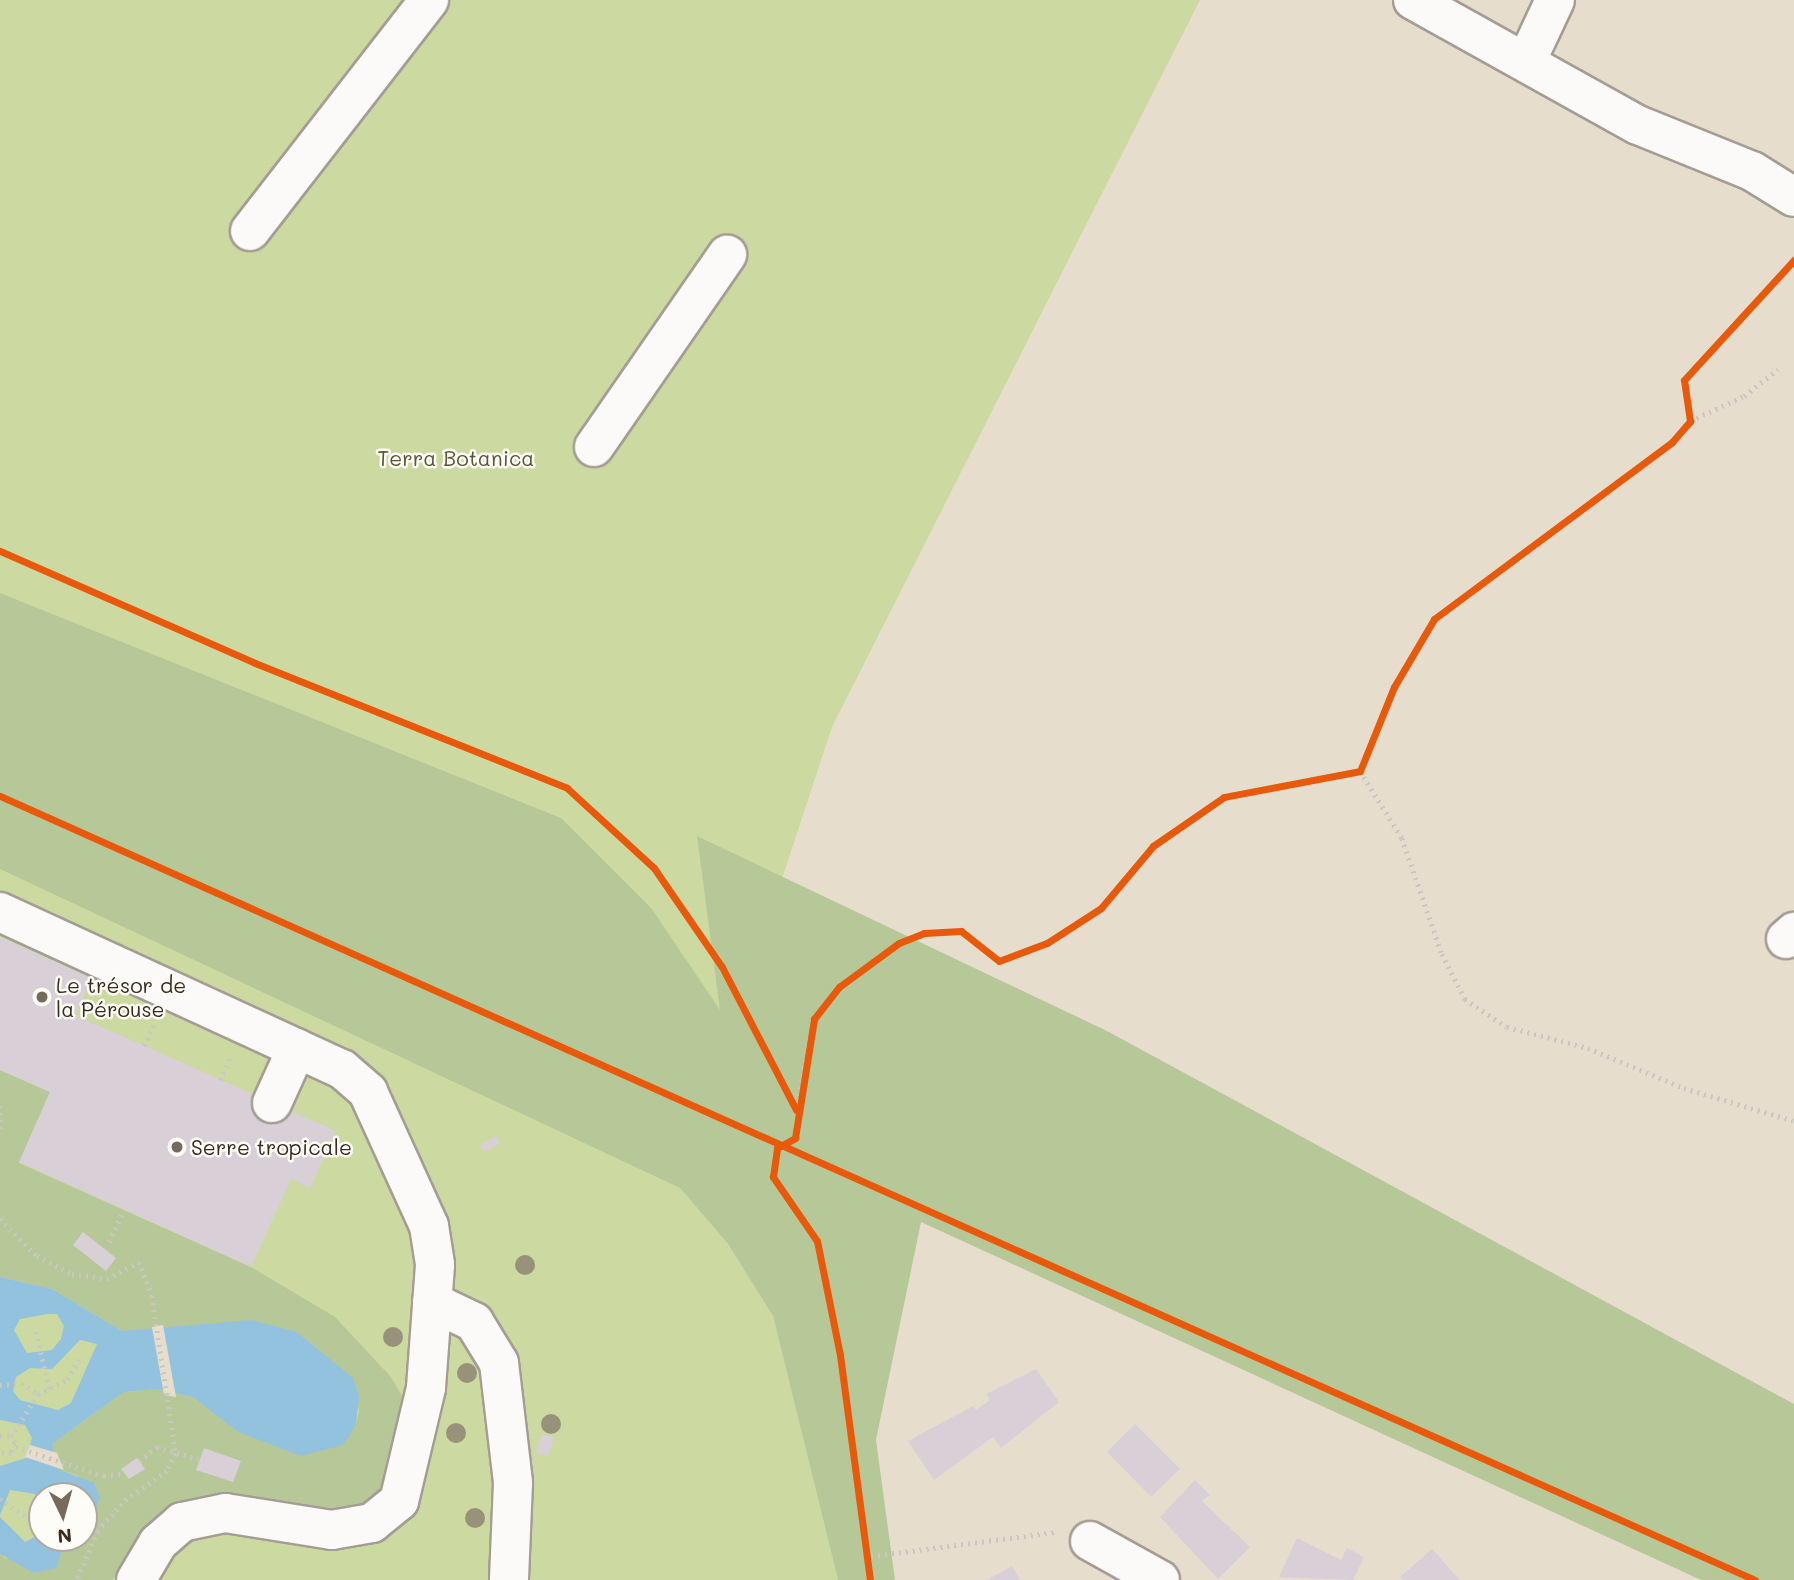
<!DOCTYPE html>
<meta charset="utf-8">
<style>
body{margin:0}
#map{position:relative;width:1794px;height:1580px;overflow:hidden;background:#e7ddcd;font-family:Mali,sans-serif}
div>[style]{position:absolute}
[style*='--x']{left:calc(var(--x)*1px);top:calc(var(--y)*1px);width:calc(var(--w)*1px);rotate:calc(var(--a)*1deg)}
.green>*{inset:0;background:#ccd9a1}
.forest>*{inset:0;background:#b7c898}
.water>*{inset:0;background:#93c2de}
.pier>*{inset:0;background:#e7ddcd}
.building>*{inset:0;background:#d8d0d6}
.path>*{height:4.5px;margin-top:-2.25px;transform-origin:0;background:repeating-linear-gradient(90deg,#cac7c3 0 2px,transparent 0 7px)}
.roads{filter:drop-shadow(2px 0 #a59d93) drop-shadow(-2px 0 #a59d93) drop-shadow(0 2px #a59d93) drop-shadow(0 -2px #a59d93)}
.minor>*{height:38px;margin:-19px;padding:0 19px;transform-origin:19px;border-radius:19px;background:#fbfaf8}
.cycleway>*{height:7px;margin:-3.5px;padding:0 3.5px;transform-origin:3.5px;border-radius:3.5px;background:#e8590c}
.trees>*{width:20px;height:20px;margin:-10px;border-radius:50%;background:#99927a}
.dots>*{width:19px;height:19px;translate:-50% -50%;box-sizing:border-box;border:4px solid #fdfcf7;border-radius:50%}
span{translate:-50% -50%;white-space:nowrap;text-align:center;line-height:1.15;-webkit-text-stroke:5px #fdfcf7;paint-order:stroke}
.park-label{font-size:21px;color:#5a5536}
.poi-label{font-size:21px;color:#3b2a1e}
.left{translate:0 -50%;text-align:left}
.north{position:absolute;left:28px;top:1482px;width:70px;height:70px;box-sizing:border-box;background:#fdfcf7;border:2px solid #afa8a0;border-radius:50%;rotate:175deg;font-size:19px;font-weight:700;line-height:28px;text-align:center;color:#3b2a1e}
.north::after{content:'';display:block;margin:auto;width:24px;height:32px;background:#77695b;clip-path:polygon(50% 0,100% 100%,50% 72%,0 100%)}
</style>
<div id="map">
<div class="green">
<i style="clip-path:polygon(evenodd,0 0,1200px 0,832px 727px,680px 1188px,728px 1244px,773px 1316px,838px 1580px,0 1580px,0 0,42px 1496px,84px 1496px,84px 1538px,42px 1538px,42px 1496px)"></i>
</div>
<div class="forest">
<i style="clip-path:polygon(0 593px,561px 818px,652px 909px,720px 1010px,697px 836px,1107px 1031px,1794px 1404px,1794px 1580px,1701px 1580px,921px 1222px,876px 1440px,895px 1580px,838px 1580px,773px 1316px,728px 1244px,680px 1188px,0 869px)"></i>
<i style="clip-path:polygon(0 1070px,50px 1092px,19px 1163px,251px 1267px,335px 1317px,391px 1377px,411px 1411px,404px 1471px,360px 1512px,291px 1510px,238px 1494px,210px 1497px,151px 1527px,113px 1580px,0 1580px,0 1554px,6px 1559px,84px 1538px,84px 1520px,94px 1512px,78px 1476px,58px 1469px,52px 1444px,124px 1392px,155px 1389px,193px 1397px,259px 1440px,356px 1425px,359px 1411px,352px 1378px,297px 1332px,122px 1331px,52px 1289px,0 1277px)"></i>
</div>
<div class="water">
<i style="clip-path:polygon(evenodd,0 1277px,52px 1289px,122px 1331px,251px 1320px,297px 1332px,353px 1378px,359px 1396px,356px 1425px,343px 1445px,301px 1456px,238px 1432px,193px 1397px,155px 1389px,124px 1392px,52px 1444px,58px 1469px,94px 1483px,100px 1498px,94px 1512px,84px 1520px,84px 1496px,42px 1496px,42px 1505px,35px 1494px,10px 1490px,0 1515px,0 1466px,26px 1458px,32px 1438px,25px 1425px,0 1420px,0 1277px,48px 1314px,57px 1314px,64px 1326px,61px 1339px,52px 1350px,27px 1353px,14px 1330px,20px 1319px,48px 1314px,0 1277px,80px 1340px,97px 1344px,71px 1403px,58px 1410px,20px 1400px,13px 1391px,16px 1377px,30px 1368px,52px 1369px,80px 1340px)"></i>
<i style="clip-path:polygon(0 1517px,25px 1542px,42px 1533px,66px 1538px,56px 1568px,34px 1573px,0 1554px)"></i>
</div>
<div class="pier">
<i style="clip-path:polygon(163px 1325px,176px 1397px,164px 1395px,152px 1327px)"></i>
<i style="clip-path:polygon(30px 1445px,57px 1453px,64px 1470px,25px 1457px)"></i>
</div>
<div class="building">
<i style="clip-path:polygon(0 937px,92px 978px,75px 1015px,336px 1131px,310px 1188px,291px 1179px,251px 1267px,19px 1162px,50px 1092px,0 1070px)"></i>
<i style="clip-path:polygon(496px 1136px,500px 1143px,484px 1152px,480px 1145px)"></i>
<i style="clip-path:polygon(83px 1232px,116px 1258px,106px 1271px,73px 1245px)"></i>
<i style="clip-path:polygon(1036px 1369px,1059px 1402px,1001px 1448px,993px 1437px,934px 1480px,908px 1441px,973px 1406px,976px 1410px,990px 1400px,986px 1394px)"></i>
<i style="clip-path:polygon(1135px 1424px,1180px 1469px,1151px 1497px,1107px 1452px)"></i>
<i style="clip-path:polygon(542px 1434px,554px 1438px,548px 1456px,536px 1453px)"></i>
<i style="clip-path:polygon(204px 1448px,241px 1461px,233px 1482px,196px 1470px)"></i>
<i style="clip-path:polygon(137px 1458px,145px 1469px,129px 1479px,121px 1469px)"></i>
<i style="clip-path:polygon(1195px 1480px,1210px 1495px,1202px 1501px,1250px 1547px,1218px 1579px,1160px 1517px)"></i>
<i style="clip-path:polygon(1297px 1538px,1341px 1560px,1347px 1548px,1364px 1557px,1353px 1580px,1279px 1577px)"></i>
<i style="clip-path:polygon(1432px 1549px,1460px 1580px,1403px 1580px,1400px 1577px)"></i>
<i style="clip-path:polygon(1012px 1566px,1020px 1580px,987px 1580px)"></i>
</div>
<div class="path">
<i style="--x:1690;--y:421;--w:60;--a:-24.8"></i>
<i style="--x:1744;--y:396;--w:43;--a:-38.5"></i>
<i style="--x:1360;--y:771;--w:79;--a:57.9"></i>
<i style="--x:1402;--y:838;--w:123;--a:71"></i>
<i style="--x:1442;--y:954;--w:51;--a:62.9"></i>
<i style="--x:1465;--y:999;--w:50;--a:33.7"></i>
<i style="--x:1507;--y:1027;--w:84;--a:14.5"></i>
<i style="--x:1588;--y:1048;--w:104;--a:22.6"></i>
<i style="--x:1684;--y:1088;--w:115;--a:16.7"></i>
<i style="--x:144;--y:1046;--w:26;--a:-65"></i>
<i style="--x:220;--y:1080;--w:27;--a:-66"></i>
<i style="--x:0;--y:1106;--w:25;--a:90"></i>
<i style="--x:796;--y:1110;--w:93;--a:-78.8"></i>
<i style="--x:814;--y:1019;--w:41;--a:-52"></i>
<i style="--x:839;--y:987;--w:74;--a:-36.3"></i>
<i style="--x:899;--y:943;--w:27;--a:-22"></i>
<i style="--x:924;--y:933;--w:37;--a:-3"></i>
<i style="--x:961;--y:931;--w:48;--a:38.3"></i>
<i style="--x:999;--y:961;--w:51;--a:-20.6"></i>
<i style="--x:1047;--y:943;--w:64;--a:-32.9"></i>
<i style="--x:1101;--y:908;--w:81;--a:-50"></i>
<i style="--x:1153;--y:846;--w:86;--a:-34.6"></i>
<i style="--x:1224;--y:797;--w:138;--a:-10.8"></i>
<i style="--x:1360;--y:771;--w:91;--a:-68"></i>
<i style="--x:1394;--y:687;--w:79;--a:-59.5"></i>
<i style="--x:1434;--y:619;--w:297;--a:-36.6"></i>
<i style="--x:1672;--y:442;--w:28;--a:-49"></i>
<i style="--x:1690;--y:421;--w:41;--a:-98.3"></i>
<i style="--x:1684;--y:380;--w:163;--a:-47.5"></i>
<i style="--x:0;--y:1219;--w:52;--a:45"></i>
<i style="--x:37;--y:1256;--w:39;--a:27"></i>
<i style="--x:72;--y:1274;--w:35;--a:8"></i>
<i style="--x:107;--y:1279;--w:36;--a:-28"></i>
<i style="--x:139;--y:1262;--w:36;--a:69"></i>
<i style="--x:152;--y:1296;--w:160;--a:81.4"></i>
<i style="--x:176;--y:1454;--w:19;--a:118"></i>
<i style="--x:167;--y:1471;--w:49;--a:145"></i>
<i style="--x:127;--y:1499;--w:43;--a:132.2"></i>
<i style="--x:98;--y:1531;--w:53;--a:113.2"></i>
<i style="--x:109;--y:1242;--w:35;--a:-65"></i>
<i style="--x:36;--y:1332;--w:60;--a:76.4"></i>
<i style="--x:0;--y:1385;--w:22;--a:-5"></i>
<i style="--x:22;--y:1383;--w:19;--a:35"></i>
<i style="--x:38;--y:1394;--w:50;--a:121.2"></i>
<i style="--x:38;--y:1394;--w:33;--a:-27"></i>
<i style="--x:67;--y:1379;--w:26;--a:-58"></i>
<i style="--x:0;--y:1436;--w:10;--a:-6"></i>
<i style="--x:10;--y:1435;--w:11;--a:56"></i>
<i style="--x:16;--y:1444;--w:10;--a:119"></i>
<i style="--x:11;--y:1453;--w:11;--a:180"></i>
<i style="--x:16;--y:1447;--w:93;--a:18.2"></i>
<i style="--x:104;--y:1476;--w:20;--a:-9"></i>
<i style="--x:139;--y:1461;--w:23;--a:-38"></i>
<i style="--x:157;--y:1447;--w:43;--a:16.3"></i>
<i style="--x:0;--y:1499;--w:42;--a:34.4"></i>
<i style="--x:864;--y:1557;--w:195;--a:-7.4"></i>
</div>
<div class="roads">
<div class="minor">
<i style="--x:1413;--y:0;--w:257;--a:29.1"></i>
<i style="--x:1638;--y:125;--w:123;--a:22"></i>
<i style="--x:1752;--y:171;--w:49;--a:31.8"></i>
<i style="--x:1526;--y:62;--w:68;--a:-64.9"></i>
<i style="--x:250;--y:231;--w:292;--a:-52.2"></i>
<i style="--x:594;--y:447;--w:234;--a:-55.3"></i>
<i style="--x:0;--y:912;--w:376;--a:24.7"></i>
<i style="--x:342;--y:1069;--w:35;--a:41"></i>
<i style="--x:368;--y:1092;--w:147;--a:65.5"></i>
<i style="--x:429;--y:1226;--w:39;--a:81"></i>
<i style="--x:435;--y:1265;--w:123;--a:94.2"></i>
<i style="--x:426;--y:1388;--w:116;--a:103.4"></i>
<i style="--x:399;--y:1501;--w:35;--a:141"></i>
<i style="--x:372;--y:1523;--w:41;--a:170.1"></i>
<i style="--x:332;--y:1530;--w:108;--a:-171"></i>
<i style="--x:225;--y:1513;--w:44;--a:168.2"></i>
<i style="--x:182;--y:1522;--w:32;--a:139"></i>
<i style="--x:158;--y:1543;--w:43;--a:120.7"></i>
<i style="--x:1786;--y:939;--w:11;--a:-41"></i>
<i style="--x:272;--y:1103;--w:60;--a:-65.6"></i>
<i style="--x:432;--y:1302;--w:47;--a:25.5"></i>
<i style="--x:474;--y:1322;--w:48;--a:58.6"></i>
<i style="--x:499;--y:1363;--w:121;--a:83.3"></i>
<i style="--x:513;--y:1483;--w:97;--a:92.4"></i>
<i style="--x:1090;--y:1541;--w:80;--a:29.1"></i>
</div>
</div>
<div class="cycleway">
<i style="--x:0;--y:551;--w:279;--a:23.7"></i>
<i style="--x:255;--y:663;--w:336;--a:21.8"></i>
<i style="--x:567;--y:788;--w:118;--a:42.6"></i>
<i style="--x:654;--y:868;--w:120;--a:55.5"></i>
<i style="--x:722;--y:967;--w:161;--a:62.6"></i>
<i style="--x:0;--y:796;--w:1922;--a:24.07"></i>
<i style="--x:870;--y:1580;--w:227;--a:-97.6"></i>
<i style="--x:840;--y:1355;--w:116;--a:-101.4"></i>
<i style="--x:817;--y:1241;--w:78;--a:-124.5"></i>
<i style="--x:773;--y:1177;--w:29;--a:-82"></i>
<i style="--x:777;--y:1148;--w:21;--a:-29"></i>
<i style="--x:795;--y:1138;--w:121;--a:-80.9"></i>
<i style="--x:814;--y:1019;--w:41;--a:-52"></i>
<i style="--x:839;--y:987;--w:74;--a:-36.3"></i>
<i style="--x:899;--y:943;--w:27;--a:-22"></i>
<i style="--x:924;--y:933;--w:37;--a:-3"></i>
<i style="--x:961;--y:931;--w:48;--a:38.3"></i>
<i style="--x:999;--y:961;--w:51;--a:-20.6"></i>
<i style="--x:1047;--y:943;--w:64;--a:-32.9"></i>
<i style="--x:1101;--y:908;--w:81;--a:-50"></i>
<i style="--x:1153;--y:846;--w:86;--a:-34.6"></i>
<i style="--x:1224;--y:797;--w:138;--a:-10.8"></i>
<i style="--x:1360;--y:771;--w:91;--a:-68"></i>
<i style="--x:1394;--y:687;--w:79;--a:-59.5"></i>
<i style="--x:1434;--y:619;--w:297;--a:-36.6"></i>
<i style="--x:1672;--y:442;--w:28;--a:-49"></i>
<i style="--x:1690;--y:421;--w:41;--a:-98.3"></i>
<i style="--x:1684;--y:380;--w:163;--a:-47.5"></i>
</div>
<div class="trees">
<i style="left:525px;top:1265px"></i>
<i style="left:393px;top:1337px"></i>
<i style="left:467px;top:1373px"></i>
<i style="left:551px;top:1424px"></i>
<i style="left:456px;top:1433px"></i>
<i style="left:475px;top:1518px"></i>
</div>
<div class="dots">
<i style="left:42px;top:997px;background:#77695b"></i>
<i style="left:177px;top:1147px;background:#77695b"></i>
</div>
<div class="park-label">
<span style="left:456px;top:458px">Terra Botanica</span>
</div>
<div class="poi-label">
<span class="left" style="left:56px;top:997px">Le trésor de<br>la Pérouse</span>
<span class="left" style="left:191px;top:1147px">Serre tropicale</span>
</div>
<div class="north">N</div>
</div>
